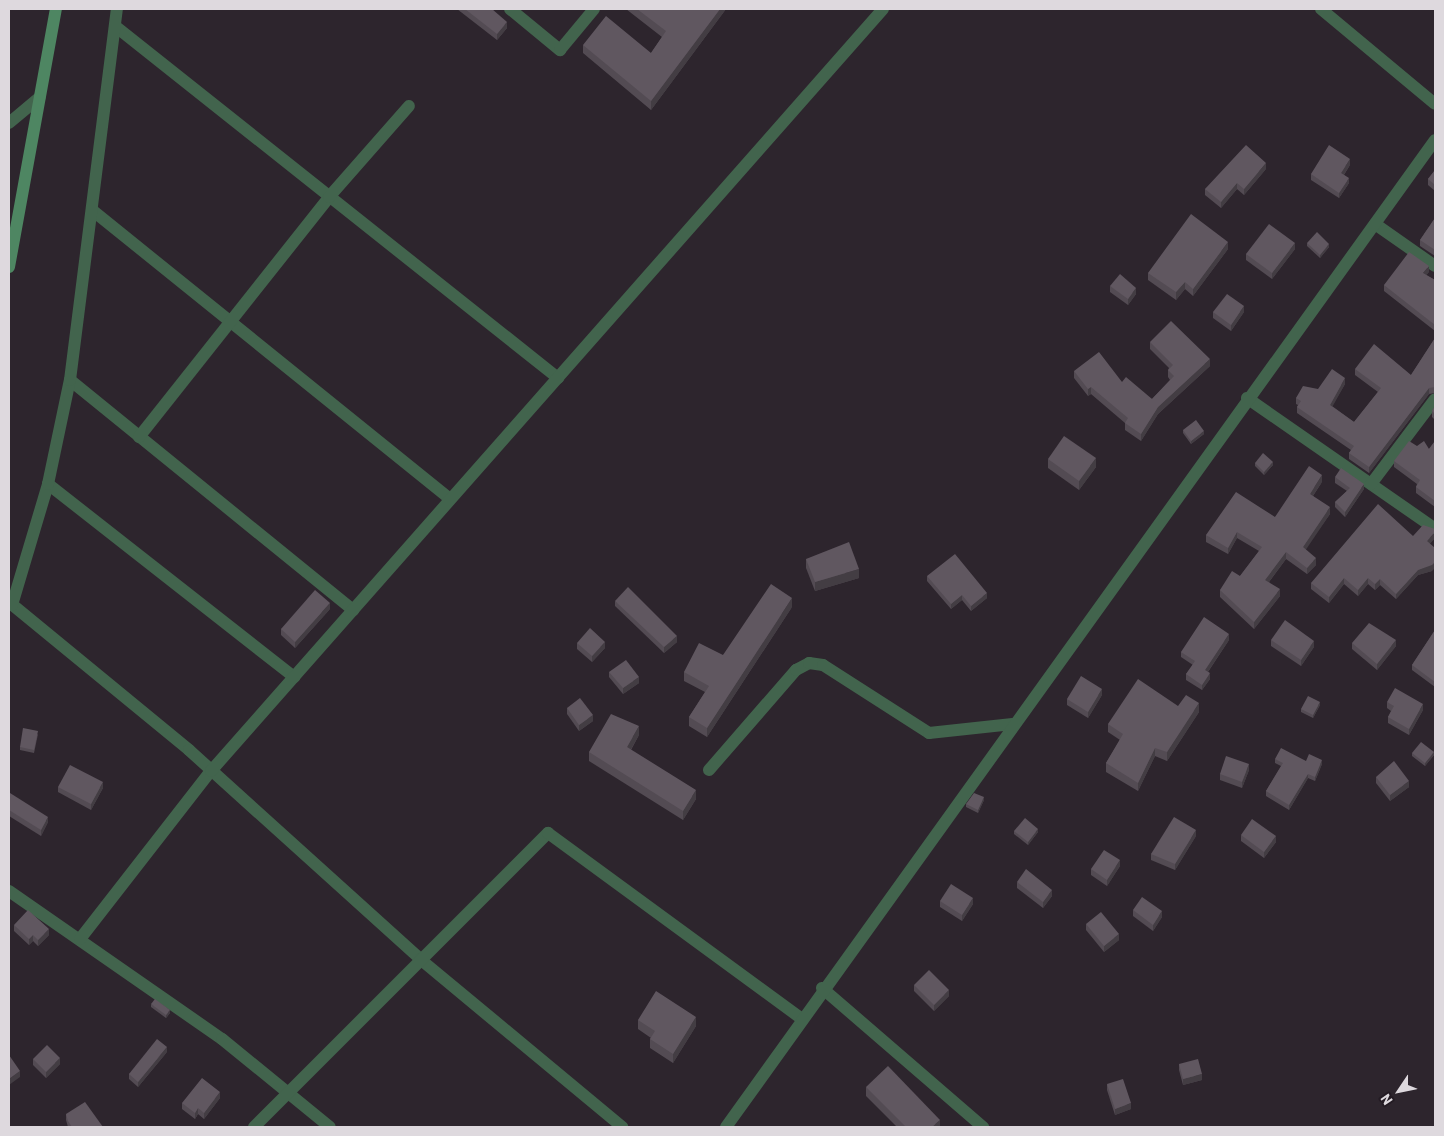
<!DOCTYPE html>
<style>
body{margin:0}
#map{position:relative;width:1444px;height:1136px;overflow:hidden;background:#2d252d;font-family:Barlow,sans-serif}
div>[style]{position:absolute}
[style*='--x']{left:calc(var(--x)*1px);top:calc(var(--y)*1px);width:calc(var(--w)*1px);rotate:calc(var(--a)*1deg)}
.minor>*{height:12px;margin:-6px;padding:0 6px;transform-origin:6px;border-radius:6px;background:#42644d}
.secondary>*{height:12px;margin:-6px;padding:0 6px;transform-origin:6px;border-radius:6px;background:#4e8662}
.wall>*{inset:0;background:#534b53}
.shaded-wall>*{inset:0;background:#433d43}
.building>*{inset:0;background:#605760}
span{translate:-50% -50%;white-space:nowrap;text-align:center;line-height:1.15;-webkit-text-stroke:4.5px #231b23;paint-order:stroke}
.frame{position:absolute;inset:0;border:10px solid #ded9de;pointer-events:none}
.north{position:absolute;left:1374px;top:1066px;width:50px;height:50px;-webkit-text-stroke:4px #231b23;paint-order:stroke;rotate:236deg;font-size:14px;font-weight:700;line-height:20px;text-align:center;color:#ded9de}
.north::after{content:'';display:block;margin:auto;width:18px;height:22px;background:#ded9de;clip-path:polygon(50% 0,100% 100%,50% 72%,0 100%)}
</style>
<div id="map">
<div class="minor">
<i style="--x:510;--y:9;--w:65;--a:39.4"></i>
<i style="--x:560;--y:50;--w:53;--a:-50.3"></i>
<i style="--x:1321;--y:9;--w:148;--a:39.8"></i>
<i style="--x:115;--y:26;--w:566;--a:38.47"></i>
<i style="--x:9;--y:123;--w:40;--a:-40"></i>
<i style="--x:92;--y:210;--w:460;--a:38.9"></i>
<i style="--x:1375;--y:224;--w:73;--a:35"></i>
<i style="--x:70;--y:380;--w:365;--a:39.1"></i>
<i style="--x:1247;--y:398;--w:228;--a:34.8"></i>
<i style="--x:139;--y:437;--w:306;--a:-51.6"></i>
<i style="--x:329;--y:197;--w:121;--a:-48.7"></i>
<i style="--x:48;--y:484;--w:313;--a:38.1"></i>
<i style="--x:1371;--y:484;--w:106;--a:-53"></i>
<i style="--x:9;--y:602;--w:233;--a:39.4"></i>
<i style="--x:189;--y:750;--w:312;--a:42.1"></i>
<i style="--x:420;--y:959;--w:263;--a:39.7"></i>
<i style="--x:12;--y:605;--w:126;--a:-73.4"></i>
<i style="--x:48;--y:484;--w:106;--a:-78.1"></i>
<i style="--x:70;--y:380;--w:374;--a:-82.8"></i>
<i style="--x:709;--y:770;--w:133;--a:-49"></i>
<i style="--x:796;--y:670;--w:15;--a:-28"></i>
<i style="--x:809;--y:663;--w:14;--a:8"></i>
<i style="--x:823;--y:665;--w:126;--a:32.7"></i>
<i style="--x:929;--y:733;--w:84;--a:-6.1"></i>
<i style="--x:9;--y:891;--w:259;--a:34.8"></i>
<i style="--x:222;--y:1039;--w:139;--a:39.2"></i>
<i style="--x:80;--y:939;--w:213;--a:-52.1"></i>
<i style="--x:211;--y:771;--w:1016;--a:-48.59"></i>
<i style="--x:822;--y:988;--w:213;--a:40.8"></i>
<i style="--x:254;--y:1127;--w:416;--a:-45"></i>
<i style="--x:548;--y:833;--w:315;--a:36.2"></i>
<i style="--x:726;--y:1127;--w:1215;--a:-54.31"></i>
</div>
<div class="secondary">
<i style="--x:9;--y:267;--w:262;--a:-79.7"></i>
</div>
<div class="wall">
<i style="clip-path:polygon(457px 9px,492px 9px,507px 28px,497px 40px)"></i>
<i style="clip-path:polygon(626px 9px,726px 9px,651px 110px,583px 53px,583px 45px,651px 53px,662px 37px)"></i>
<i style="clip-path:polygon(1350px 165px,1344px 175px,1349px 183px,1339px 198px,1311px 180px,1311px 174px)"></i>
<i style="clip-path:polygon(1266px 169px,1244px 195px,1237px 189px,1221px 208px,1205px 195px,1205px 189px)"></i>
<i style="clip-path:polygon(1435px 170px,1435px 191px,1428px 185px,1428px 179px)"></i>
<i style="clip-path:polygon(1435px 218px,1435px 256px,1420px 246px,1420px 240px)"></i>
<i style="clip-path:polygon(1307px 243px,1329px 247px,1320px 258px,1307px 246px)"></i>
<i style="clip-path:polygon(1228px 249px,1193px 296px,1185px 289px,1176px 300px,1148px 280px,1148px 273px)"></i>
<i style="clip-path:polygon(1295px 249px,1272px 279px,1246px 260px,1246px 254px)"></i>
<i style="clip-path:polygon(1429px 272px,1426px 275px,1435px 280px,1435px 331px,1384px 291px,1384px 285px)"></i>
<i style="clip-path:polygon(1110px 286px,1136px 294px,1128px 305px,1110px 292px)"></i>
<i style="clip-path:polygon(1213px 312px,1244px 312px,1231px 331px,1213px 318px)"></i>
<i style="clip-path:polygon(1435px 338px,1435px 393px,1429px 394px,1369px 473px,1349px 459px,1349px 453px,1351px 450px,1297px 413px,1297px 407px,1298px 405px,1296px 404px,1296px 398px,1318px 389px,1345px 384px,1332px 406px,1354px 422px,1378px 392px,1355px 375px,1355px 369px,1411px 375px)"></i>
<i style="clip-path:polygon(1150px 342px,1210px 366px,1158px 414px,1141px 441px,1125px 430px,1125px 423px,1091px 394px,1088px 396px,1074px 378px,1074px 371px,1122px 382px,1152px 399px,1170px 380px,1168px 377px,1168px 370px,1169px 368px,1150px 349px)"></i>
<i style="clip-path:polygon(1435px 406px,1435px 420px,1432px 417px,1432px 411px)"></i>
<i style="clip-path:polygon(1183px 430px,1204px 434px,1191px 444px,1183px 433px)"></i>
<i style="clip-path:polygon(1435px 441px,1435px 507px,1416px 493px,1416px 487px,1417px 484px,1394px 467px,1394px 461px,1417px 446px,1429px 449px)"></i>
<i style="clip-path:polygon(1048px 459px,1096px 467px,1079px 490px,1048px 468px)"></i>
<i style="clip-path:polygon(1255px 463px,1273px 465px,1264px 475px,1255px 466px)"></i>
<i style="clip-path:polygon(1335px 477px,1364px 489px,1345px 517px,1335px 507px,1335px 502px,1347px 491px,1335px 483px)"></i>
<i style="clip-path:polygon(1322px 482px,1313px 496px,1330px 514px,1305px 549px,1316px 565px,1307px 574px,1286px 559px,1269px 582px,1280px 596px,1254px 629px,1220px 597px,1220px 590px,1240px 576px,1259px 551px,1237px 538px,1228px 554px,1206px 542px,1206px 535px,1275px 517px)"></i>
<i style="clip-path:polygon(1413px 536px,1435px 538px,1430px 543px,1432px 571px,1418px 575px,1396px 599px,1380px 585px,1375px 590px,1368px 584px,1358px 596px,1344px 584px,1329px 603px,1311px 589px,1311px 583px)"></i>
<i style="clip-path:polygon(806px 559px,859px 578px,815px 591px,806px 568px)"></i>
<i style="clip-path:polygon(927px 576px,987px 598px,971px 611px,962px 600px,951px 609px,927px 581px)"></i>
<i style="clip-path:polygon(615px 601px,677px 642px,664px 653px,615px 606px)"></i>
<i style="clip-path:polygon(792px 607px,707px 737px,689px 726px,689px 717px,705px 692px,684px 681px,684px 672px,723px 655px)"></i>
<i style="clip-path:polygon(330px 609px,295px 648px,281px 635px,281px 629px)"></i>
<i style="clip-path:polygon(1435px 630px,1435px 687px,1412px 670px,1412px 665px)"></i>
<i style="clip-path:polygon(1229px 640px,1208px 672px,1210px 679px,1202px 690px,1186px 680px,1186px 674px,1193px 665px,1181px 657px,1181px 652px)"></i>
<i style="clip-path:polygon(1271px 640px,1314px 647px,1301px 666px,1271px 646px)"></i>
<i style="clip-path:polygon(577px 643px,605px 648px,592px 662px,577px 649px)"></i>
<i style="clip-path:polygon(1352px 643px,1396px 646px,1377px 670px,1352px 649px)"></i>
<i style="clip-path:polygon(609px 672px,639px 683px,623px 694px,609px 677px)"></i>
<i style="clip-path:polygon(1102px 695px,1088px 718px,1067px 705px,1067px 699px)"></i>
<i style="clip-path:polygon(1387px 702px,1423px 710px,1409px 735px,1388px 723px,1388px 717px,1391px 711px,1387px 708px)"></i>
<i style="clip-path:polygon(1320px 705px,1313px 718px,1301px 712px,1301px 709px)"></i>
<i style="clip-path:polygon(1178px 706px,1199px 712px,1167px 761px,1155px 756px,1138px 791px,1106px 772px,1106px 763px,1120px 740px,1108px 732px,1108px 724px)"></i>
<i style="clip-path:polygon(567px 708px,593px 721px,579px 731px,567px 714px)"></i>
<i style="clip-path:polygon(38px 734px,34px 753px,20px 750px,20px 747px)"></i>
<i style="clip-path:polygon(639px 735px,631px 750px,696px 799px,683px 820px,589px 761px,589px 752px)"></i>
<i style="clip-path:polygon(1412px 753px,1434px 755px,1425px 766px,1412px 756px)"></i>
<i style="clip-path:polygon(1275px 759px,1306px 761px,1322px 764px,1315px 781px,1308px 778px,1289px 810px,1266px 796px,1266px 791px,1281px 766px,1275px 763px)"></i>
<i style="clip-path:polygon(1249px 770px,1242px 788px,1220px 780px,1220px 774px)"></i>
<i style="clip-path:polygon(1376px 777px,1409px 787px,1390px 801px,1376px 783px)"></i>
<i style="clip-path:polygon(58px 787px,103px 788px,91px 810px,58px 792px)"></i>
<i style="clip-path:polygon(9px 796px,48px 822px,41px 836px,9px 816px)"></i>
<i style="clip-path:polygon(984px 800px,978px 813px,966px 807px,966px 804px)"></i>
<i style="clip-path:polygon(1014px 831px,1038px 832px,1028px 845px,1014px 834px)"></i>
<i style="clip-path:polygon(1241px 835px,1276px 842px,1264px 858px,1241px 841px)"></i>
<i style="clip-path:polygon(1196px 836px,1175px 870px,1151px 860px,1151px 854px)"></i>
<i style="clip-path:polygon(1120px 866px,1107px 886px,1091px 875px,1091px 869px)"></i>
<i style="clip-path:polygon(1017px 882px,1052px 896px,1043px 908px,1017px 888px)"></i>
<i style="clip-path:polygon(940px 901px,973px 904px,962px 921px,940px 907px)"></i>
<i style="clip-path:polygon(1133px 910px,1162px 917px,1153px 931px,1133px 916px)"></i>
<i style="clip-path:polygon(1086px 924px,1119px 940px,1104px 952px,1086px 930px)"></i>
<i style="clip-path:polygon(14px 925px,49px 935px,38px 946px,33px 941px,29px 945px,14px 931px)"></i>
<i style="clip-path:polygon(914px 985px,949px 996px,934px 1011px,914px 991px)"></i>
<i style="clip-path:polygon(151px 1004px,170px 1013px,166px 1018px,151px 1007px)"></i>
<i style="clip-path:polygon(638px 1020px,696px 1026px,673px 1063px,650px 1048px,650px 1039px,651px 1038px,638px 1029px)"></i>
<i style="clip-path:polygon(167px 1052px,138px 1087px,129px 1079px,129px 1074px)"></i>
<i style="clip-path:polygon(33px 1059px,60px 1064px,46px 1078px,33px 1065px)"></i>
<i style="clip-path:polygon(1179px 1064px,1202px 1080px,1183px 1085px,1179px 1070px)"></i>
<i style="clip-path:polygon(1107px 1084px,1131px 1109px,1115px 1115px,1107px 1090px)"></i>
<i style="clip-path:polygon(866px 1087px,940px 1127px,897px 1127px,866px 1096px)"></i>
<i style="clip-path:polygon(220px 1098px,204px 1119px,198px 1114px,195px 1119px,182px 1109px,182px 1103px)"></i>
<i style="clip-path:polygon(66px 1114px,103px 1127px,68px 1127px,66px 1120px)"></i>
</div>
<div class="shaded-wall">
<i style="clip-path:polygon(720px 9px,726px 9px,651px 110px,651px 101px)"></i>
<i style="clip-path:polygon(507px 22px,507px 28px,497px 40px,497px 34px)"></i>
<i style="clip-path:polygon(1350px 159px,1350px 165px,1341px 179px,1341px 173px)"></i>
<i style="clip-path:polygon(1266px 163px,1266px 169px,1244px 195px,1244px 189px)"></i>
<i style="clip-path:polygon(1349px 178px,1349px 183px,1339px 198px,1339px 193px)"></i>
<i style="clip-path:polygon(1237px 183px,1237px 189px,1221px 208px,1221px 202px)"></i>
<i style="clip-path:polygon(1228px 242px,1228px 249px,1193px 296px,1193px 289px)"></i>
<i style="clip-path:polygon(1295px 243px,1295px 249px,1272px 279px,1272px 273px)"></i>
<i style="clip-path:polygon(1329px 244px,1329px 247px,1320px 258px,1320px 255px)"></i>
<i style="clip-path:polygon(1429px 266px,1429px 272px,1423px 279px,1423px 273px)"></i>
<i style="clip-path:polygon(1185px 282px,1185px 289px,1176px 300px,1176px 292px)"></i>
<i style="clip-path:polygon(1136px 288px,1136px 294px,1128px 305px,1128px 299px)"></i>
<i style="clip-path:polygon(1244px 306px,1244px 312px,1231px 331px,1231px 325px)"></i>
<i style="clip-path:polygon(1210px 359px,1210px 366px,1158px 414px,1141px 441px,1141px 434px,1158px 407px)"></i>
<i style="clip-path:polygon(1345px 378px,1345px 384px,1330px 411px,1330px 405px)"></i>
<i style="clip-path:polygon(1091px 387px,1091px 394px,1088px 396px,1088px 389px)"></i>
<i style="clip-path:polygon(1429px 388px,1429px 394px,1369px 473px,1369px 467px)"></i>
<i style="clip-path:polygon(1204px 431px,1204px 434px,1191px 444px,1191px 441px)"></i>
<i style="clip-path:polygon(1096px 458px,1096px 467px,1079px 490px,1079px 481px)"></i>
<i style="clip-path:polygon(1273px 462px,1273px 465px,1264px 475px,1264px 472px)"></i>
<i style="clip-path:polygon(1322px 475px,1322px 482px,1310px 500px,1310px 494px)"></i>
<i style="clip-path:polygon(1364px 484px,1364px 489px,1345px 517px,1345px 512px)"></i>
<i style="clip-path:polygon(1330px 507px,1330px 514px,1303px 554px,1303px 547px)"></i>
<i style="clip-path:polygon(1237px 532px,1237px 538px,1228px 554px,1228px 548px)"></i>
<i style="clip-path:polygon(1435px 532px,1435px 538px,1427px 547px,1427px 541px)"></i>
<i style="clip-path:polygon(1286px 552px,1286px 559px,1265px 587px,1265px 580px)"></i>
<i style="clip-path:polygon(1316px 558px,1316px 565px,1307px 574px,1307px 568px)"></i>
<i style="clip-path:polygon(1435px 562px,1435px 568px,1432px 571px,1418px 575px,1396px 599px,1396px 594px,1418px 570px)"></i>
<i style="clip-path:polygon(859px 569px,859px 578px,815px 591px,815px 582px)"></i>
<i style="clip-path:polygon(1344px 578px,1344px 584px,1329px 603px,1329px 597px)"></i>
<i style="clip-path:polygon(1368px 578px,1368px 584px,1358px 596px,1358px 590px)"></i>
<i style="clip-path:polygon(1380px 579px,1380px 585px,1375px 590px,1375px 584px)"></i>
<i style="clip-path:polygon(1280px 589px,1280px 596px,1254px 629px,1254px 622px)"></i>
<i style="clip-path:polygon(987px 593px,987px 598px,971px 611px,971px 606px)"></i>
<i style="clip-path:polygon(962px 595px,962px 600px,951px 609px,951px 604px)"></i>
<i style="clip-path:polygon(792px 598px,792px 607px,707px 737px,707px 728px)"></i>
<i style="clip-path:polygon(330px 603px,330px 609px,295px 648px,295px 642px)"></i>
<i style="clip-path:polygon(1229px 634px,1229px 640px,1205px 676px,1205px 670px)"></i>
<i style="clip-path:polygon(677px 636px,677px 642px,664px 653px,664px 647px)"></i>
<i style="clip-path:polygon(1396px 640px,1396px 646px,1377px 670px,1377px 664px)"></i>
<i style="clip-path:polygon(1314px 641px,1314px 647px,1301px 666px,1301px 660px)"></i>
<i style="clip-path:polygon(605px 642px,605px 648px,592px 662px,592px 656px)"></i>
<i style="clip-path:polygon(1210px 673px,1210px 679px,1202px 690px,1202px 685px)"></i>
<i style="clip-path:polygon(639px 677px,639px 683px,623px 694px,623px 688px)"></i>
<i style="clip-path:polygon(1102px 689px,1102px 695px,1088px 718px,1088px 712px)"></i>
<i style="clip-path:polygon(1320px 702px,1320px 705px,1313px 718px,1313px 715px)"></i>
<i style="clip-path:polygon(1199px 703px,1199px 712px,1167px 761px,1167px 752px)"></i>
<i style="clip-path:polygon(1423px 704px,1423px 710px,1409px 735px,1409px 729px)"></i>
<i style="clip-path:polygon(593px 715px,593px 721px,579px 731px,579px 725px)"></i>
<i style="clip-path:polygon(639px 726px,639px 735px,627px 756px,627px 747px)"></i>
<i style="clip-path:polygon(1155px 748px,1155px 756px,1138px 791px,1138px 783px)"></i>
<i style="clip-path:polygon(1434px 752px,1434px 755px,1425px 766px,1425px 763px)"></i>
<i style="clip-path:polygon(1322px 760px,1322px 764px,1315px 781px,1315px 777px)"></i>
<i style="clip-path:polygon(1249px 764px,1249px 770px,1242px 788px,1242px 782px)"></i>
<i style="clip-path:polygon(1308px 774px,1308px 778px,1289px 810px,1289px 805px)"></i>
<i style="clip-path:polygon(1409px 781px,1409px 787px,1390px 801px,1390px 795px)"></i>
<i style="clip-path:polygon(103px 782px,103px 788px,91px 810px,91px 804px)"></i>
<i style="clip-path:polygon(696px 790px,696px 799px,683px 820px,683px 811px)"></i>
<i style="clip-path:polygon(984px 797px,984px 800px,978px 813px,978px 810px)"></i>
<i style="clip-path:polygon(48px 817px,48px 822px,41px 836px,41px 830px)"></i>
<i style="clip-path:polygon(1038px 829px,1038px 832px,1028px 845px,1028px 842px)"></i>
<i style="clip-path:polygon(1196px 830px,1196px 836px,1175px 870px,1175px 864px)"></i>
<i style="clip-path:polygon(1276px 836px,1276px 842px,1264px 858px,1264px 852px)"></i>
<i style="clip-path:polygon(1120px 860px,1120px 866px,1107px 886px,1107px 880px)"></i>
<i style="clip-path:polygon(1052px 890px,1052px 896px,1043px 908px,1043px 902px)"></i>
<i style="clip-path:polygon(973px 898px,973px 904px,962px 921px,962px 915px)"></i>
<i style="clip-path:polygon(1162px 911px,1162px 917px,1153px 931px,1153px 925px)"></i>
<i style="clip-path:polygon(49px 929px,49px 935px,38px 946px,38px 940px)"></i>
<i style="clip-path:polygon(1119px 934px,1119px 940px,1104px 952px,1104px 946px)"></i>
<i style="clip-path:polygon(33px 935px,33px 941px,29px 945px,29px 939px)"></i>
<i style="clip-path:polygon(949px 990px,949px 996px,934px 1011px,934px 1005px)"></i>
<i style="clip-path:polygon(170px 1010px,170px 1013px,166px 1018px,166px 1015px)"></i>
<i style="clip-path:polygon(696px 1017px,696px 1026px,673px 1063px,673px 1054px)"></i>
<i style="clip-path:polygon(167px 1047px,167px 1052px,138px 1087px,138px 1082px)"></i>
<i style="clip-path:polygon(60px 1058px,60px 1064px,46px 1078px,46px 1072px)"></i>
<i style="clip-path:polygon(20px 1071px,20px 1077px,9px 1085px,9px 1079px)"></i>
<i style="clip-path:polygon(1202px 1074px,1202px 1080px,1183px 1085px,1183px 1079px)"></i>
<i style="clip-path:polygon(220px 1092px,220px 1098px,204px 1119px,204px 1113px)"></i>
<i style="clip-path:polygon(1131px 1103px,1131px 1109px,1115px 1115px,1115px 1109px)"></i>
<i style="clip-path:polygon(198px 1108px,198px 1114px,195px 1119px,195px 1113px)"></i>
<i style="clip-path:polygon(940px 1120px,940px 1127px,932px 1127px)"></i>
</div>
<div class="building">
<i style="clip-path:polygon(465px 9px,492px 9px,507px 22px,497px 34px)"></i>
<i style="clip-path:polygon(637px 9px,720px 9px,651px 101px,583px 45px,606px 16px,651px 53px,666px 31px)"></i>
<i style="clip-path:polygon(1246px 145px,1266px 163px,1244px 189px,1237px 183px,1221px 202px,1205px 189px)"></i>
<i style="clip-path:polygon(1329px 145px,1350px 159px,1341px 173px,1349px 178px,1339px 193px,1311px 174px)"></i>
<i style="clip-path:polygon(1435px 170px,1435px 185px,1428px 179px)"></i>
<i style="clip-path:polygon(1191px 214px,1228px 242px,1193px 289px,1185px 282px,1176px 292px,1148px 273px)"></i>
<i style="clip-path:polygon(1435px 218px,1435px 250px,1420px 240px)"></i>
<i style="clip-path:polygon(1269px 224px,1295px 243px,1272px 273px,1246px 254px)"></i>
<i style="clip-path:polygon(1317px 232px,1329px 244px,1320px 255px,1307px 243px)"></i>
<i style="clip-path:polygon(1409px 252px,1429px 266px,1423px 273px,1435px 280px,1435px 325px,1384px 285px)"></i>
<i style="clip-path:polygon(1120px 274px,1136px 288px,1128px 299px,1110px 286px)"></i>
<i style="clip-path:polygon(1227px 294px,1244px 306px,1231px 325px,1213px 312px)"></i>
<i style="clip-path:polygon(1171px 321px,1210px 359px,1158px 407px,1141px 434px,1125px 423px,1128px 418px,1091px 387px,1088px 389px,1074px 371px,1099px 352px,1122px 382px,1126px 377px,1152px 399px,1174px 376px,1168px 370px,1173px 365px,1150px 342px)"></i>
<i style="clip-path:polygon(1435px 338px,1435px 387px,1429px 388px,1369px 467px,1349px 453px,1354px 446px,1297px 407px,1301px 401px,1296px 398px,1303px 386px,1318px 389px,1332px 369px,1345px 378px,1330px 405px,1354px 422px,1381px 388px,1355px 369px,1374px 344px,1411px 375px)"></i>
<i style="clip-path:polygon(1435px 406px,1435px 414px,1432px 411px)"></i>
<i style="clip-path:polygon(1196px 420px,1204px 431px,1191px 441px,1183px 430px)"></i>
<i style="clip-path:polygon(1064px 436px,1096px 458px,1079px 481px,1048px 459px)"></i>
<i style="clip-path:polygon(1409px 441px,1417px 446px,1424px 441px,1429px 449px,1435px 441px,1435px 501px,1416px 487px,1420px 480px,1394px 461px)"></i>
<i style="clip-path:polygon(1263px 453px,1273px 462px,1264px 472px,1255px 463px)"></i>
<i style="clip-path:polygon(1309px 466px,1322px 475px,1310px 494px,1330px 507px,1303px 547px,1316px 558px,1307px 568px,1286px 552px,1265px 580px,1280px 589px,1254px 622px,1220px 590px,1232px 571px,1240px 576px,1262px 547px,1237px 532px,1228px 548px,1206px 535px,1236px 492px,1275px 517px)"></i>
<i style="clip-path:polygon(1341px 468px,1364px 484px,1345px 512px,1335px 502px,1350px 488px,1335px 477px)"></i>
<i style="clip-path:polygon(1378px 504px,1413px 536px,1423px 525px,1435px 529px,1435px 532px,1427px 541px,1435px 548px,1435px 562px,1432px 565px,1418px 570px,1396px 594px,1380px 579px,1375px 584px,1368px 578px,1358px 590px,1344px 578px,1329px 597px,1311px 583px)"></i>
<i style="clip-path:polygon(849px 542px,859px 569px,815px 582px,806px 559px)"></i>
<i style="clip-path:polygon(955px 554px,987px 593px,971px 606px,962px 595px,951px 604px,927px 576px)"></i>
<i style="clip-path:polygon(771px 584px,792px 598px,707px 728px,689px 717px,709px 686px,684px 672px,699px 643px,723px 655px)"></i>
<i style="clip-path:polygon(628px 587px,677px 636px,664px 647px,615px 601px)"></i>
<i style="clip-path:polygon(315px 590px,330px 603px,295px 642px,281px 629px)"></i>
<i style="clip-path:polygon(1204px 617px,1229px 634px,1205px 670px,1210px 673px,1202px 685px,1186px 674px,1195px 661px,1181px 652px)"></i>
<i style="clip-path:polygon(1285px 620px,1314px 641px,1301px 660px,1271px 640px)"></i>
<i style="clip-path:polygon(1369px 623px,1396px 640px,1377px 664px,1352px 643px)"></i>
<i style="clip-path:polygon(590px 628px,605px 642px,592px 656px,577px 643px)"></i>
<i style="clip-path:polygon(1435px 630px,1435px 682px,1412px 665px)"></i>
<i style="clip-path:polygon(626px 660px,639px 677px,623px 688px,609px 672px)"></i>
<i style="clip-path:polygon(1081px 676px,1102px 689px,1088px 712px,1067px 699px)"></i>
<i style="clip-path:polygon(1138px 679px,1178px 706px,1186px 695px,1199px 703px,1167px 752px,1155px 748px,1138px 783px,1106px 763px,1123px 734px,1108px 724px)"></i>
<i style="clip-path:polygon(1395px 688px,1423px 704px,1409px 729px,1388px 717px,1394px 706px,1387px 702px)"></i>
<i style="clip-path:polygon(1308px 696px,1320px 702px,1313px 715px,1301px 709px)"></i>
<i style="clip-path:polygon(580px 698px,593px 715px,579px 725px,567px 708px)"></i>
<i style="clip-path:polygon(611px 714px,639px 726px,627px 747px,696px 790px,683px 811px,589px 752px)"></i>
<i style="clip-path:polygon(23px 728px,38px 731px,34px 750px,20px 747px)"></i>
<i style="clip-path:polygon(1421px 742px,1434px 752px,1425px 763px,1412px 753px)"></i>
<i style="clip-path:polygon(1281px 748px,1306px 761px,1309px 754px,1322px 760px,1315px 777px,1308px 774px,1289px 805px,1266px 791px,1283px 763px,1275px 759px)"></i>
<i style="clip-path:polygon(1226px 756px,1249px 764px,1242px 782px,1220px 774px)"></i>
<i style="clip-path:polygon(1394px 761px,1409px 781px,1390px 795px,1376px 777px)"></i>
<i style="clip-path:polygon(70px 765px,103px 782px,91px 804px,58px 787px)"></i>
<i style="clip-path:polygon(10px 793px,48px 817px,41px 830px,9px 810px,9px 796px)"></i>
<i style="clip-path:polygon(974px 793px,984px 797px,978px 810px,966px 804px)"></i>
<i style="clip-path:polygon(1174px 817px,1196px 830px,1175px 864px,1151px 854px)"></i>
<i style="clip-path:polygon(1025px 818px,1038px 829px,1028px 842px,1014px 831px)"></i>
<i style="clip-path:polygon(1252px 819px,1276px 836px,1264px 852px,1241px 835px)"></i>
<i style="clip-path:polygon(1104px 850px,1120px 860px,1107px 880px,1091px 869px)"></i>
<i style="clip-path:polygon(1026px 869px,1052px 890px,1043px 902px,1017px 882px)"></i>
<i style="clip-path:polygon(951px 884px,973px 898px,962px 915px,940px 901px)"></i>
<i style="clip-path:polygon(1142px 897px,1162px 911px,1153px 925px,1133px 910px)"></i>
<i style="clip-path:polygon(28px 910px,49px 929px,38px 940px,33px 935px,29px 939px,14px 925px)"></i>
<i style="clip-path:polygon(1101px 912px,1119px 934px,1104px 946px,1086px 924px)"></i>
<i style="clip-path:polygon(929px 970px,949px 990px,934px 1005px,914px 985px)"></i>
<i style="clip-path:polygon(656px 991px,696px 1017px,673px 1054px,650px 1039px,655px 1031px,638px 1020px)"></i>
<i style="clip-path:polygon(155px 999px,170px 1010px,166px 1015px,151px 1004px)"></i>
<i style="clip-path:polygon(157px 1039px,167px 1047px,138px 1082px,129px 1074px)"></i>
<i style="clip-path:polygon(47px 1045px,60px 1058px,46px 1072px,33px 1059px)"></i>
<i style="clip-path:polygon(9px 1055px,20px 1071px,9px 1079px)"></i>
<i style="clip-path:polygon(1198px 1059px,1202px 1074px,1183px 1079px,1179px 1064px)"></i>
<i style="clip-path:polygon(888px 1066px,940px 1120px,932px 1127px,906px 1127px,866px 1087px)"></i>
<i style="clip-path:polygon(202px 1078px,220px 1092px,204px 1113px,198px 1108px,195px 1113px,182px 1103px)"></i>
<i style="clip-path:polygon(1123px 1079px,1131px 1103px,1115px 1109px,1107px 1084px)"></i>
<i style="clip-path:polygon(85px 1102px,103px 1127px,72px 1127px,68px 1121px,66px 1114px)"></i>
</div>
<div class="frame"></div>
<div class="north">N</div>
</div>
